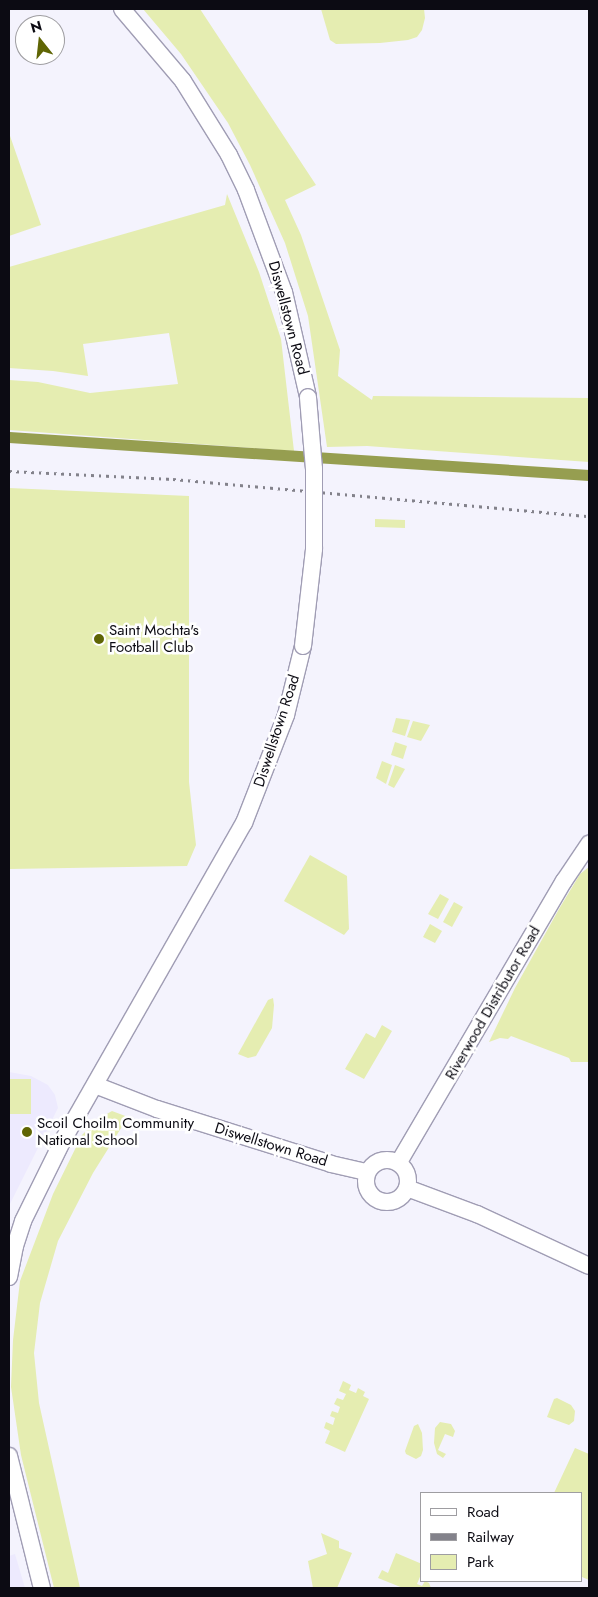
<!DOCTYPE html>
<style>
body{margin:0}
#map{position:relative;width:598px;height:1597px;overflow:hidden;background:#f4f3fd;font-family:Jost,sans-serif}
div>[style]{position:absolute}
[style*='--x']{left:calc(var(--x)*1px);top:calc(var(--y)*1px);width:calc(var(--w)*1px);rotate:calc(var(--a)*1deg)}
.built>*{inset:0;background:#edeafe}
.green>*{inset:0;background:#e5edb1}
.canal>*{height:11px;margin:-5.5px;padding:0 5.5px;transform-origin:5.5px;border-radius:5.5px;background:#969e50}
.roads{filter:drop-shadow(1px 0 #a09db4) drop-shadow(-1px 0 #a09db4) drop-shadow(0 1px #a09db4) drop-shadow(0 -1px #a09db4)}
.tertiary>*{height:16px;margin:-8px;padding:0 8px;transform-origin:8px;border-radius:8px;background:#fff}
.tertiary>.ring{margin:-8px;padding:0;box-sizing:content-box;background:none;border:16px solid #fff;border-radius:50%}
.rail>*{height:3px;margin-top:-1.5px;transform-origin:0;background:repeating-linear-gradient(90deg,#83828b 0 2.5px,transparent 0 7.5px)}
.bridges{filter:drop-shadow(1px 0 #a09db4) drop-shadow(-1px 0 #a09db4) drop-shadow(0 1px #a09db4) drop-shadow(0 -1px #a09db4)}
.tertiary-bridge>*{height:16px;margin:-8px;padding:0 8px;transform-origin:8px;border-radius:8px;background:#fff}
.dots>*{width:14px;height:14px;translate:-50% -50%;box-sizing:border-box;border:2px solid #fff;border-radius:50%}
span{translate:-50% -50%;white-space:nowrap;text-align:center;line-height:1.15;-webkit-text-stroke:5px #fff;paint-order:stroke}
.street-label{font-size:15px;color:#0c0b13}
.poi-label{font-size:15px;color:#0c0b13}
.left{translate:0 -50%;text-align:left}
.frame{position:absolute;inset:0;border:10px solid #0c0b13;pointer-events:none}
.legend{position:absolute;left:420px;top:1492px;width:162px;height:90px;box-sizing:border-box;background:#fff;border:1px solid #9e9da1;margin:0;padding:6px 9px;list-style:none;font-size:15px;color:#0c0b13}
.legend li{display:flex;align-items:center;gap:10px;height:25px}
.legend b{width:25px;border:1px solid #9e9da1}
.north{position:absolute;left:15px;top:15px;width:50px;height:50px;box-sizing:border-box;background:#fff;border:1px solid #9e9da1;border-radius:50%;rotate:344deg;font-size:14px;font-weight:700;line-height:20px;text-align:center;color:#0c0b13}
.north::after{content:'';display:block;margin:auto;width:18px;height:22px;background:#5f6504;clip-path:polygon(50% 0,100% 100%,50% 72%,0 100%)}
</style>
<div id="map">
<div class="built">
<i style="clip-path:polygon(9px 1072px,31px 1076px,48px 1085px,55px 1095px,58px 1108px,9px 1206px)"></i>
<i style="clip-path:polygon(15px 1554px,25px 1588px,9px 1588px,9px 1556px)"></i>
</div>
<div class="green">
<i style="clip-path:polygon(143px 9px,200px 9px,316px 185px,285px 200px,301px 235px,340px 350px,338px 376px,372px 400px,373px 396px,589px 398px,589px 462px,367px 446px,327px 447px,308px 316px,285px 243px,250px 165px,228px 123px,181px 54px)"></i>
<i style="clip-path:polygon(321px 9px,424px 9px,425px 18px,422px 30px,417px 37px,408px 40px,380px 43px,336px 44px,330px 40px)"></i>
<i style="clip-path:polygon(9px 133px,41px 225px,9px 236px)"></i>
<i style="clip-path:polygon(227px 194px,259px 272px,281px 339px,294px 451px,9px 430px,9px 380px,38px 382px,90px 393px,178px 384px,169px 333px,83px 344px,88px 376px,53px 371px,9px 368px,9px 267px,225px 205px)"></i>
<i style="clip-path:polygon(9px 488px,189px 496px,189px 782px,196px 845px,187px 866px,9px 869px)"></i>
<i style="clip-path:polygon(375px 519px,405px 520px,405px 528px,375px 527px)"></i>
<i style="clip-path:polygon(396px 718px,410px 720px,405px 736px,392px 732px)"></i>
<i style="clip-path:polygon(413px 721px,430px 725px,421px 741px,407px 737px)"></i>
<i style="clip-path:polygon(395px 742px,407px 746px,403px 759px,391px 755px)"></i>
<i style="clip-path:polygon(382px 761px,392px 765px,386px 784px,376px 778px)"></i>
<i style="clip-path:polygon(395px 765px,405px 769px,394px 788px,388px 785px)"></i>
<i style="clip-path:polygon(310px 855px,347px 876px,349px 929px,344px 935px,284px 901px)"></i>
<i style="clip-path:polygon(589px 867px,589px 1062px,571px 1062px,569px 1058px,511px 1036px,508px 1039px,500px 1038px,489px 1042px,515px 988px,559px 909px,580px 874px)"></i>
<i style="clip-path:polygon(440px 894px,449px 899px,438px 919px,428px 914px)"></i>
<i style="clip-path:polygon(454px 902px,463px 907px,452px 927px,443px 922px)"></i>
<i style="clip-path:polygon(430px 924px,442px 931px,435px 943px,423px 937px)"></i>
<i style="clip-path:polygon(273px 998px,274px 1005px,272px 1028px,256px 1056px,248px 1058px,238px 1054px,268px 1000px)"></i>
<i style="clip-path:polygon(382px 1025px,392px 1031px,364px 1079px,345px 1069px,366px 1033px,375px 1038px)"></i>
<i style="clip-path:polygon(9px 1079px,31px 1079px,31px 1114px,9px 1114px)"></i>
<i style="clip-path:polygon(112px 1111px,128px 1117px,93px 1173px,58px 1241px,40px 1303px,34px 1353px,39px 1403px,80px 1588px,54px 1588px,21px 1455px,11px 1387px,13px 1340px,20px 1281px,53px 1194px,82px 1135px,98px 1119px)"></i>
<i style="clip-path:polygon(343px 1381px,351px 1385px,349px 1390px,356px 1393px,358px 1388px,365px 1392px,363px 1396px,369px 1399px,345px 1452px,325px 1443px,330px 1431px,324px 1428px,326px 1422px,333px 1425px,335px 1418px,330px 1416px,332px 1411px,338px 1413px,340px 1407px,334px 1404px,337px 1398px,343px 1400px,346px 1394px,339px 1391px)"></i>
<i style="clip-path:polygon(557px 1398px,571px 1405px,575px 1411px,574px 1421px,569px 1425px,547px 1417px,554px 1399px)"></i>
<i style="clip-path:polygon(440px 1422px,451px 1424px,455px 1431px,453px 1437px,445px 1434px,438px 1450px,446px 1454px,443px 1458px,437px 1454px,434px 1443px,435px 1428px)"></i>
<i style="clip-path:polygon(418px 1424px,422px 1433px,423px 1450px,421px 1456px,416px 1459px,406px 1454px,405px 1451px,414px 1426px)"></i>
<i style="clip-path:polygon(575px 1448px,589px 1454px,589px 1580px,582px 1577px,582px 1493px,554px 1493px)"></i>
<i style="clip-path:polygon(321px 1533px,339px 1541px,339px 1548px,352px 1553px,337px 1588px,313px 1588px,308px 1561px,327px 1554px)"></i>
<i style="clip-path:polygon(396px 1553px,422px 1564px,422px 1572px,417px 1584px,422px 1586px,425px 1581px,429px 1583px,431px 1588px,403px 1588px,378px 1578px,382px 1570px,388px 1573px)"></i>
</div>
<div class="canal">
<i style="--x:9;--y:437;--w:581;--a:3.75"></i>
</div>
<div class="roads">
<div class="tertiary">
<i style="--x:122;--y:9;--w:94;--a:49.7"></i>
<i style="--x:183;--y:81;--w:87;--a:58.1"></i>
<i style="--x:229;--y:155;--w:39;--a:64"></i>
<i style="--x:246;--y:190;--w:109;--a:69.6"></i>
<i style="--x:284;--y:292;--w:108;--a:77.1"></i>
<i style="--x:95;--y:1085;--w:66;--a:21.2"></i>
<i style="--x:157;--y:1109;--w:182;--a:17.5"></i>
<i style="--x:331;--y:1164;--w:37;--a:13"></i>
<i class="ring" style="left:366px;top:1160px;width:26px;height:26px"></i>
<i style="--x:399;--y:1162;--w:326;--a:-59.6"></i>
<i style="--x:564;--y:881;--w:45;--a:-56"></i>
<i style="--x:407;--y:1188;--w:75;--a:20.4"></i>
<i style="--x:477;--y:1214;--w:123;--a:24.9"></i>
<i style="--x:9;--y:1277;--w:32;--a:-79"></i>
<i style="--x:15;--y:1246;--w:26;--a:-72"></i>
<i style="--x:23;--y:1221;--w:90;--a:-63.7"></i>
<i style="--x:63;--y:1140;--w:365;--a:-60.3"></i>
<i style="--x:244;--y:823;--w:116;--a:-68.7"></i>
<i style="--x:286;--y:715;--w:71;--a:-76.2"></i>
<i style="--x:9;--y:1456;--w:136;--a:76"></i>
</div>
</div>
<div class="rail">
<i style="--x:9;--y:471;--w:164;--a:2.8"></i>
<i style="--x:173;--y:479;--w:418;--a:5.1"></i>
</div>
<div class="bridges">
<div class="tertiary-bridge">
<i style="--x:303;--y:646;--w:98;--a:-83.5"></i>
<i style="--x:314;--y:549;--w:80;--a:-90"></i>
<i style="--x:314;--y:469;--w:72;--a:-94.8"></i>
</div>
</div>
<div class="dots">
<i style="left:99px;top:639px;background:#5f6504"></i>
<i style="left:27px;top:1132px;background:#5f6504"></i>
</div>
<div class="street-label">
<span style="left:288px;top:318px;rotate:75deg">Diswellstown Road</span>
<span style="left:277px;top:731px;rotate:-72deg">Diswellstown Road</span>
<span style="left:493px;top:1003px;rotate:-60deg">Riverwood Distributor Road</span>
<span style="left:271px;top:1145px;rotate:17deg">Diswellstown Road</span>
</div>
<div class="poi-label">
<span class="left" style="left:109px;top:639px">Saint Mochta's<br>Football Club</span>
<span class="left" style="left:37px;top:1132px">Scoil Choilm Community<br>National School</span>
</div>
<div class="frame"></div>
<ul class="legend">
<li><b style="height:6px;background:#fff"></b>Road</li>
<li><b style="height:6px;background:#83828b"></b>Railway</li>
<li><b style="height:14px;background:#e5edb1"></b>Park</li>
</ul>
<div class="north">N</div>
</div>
